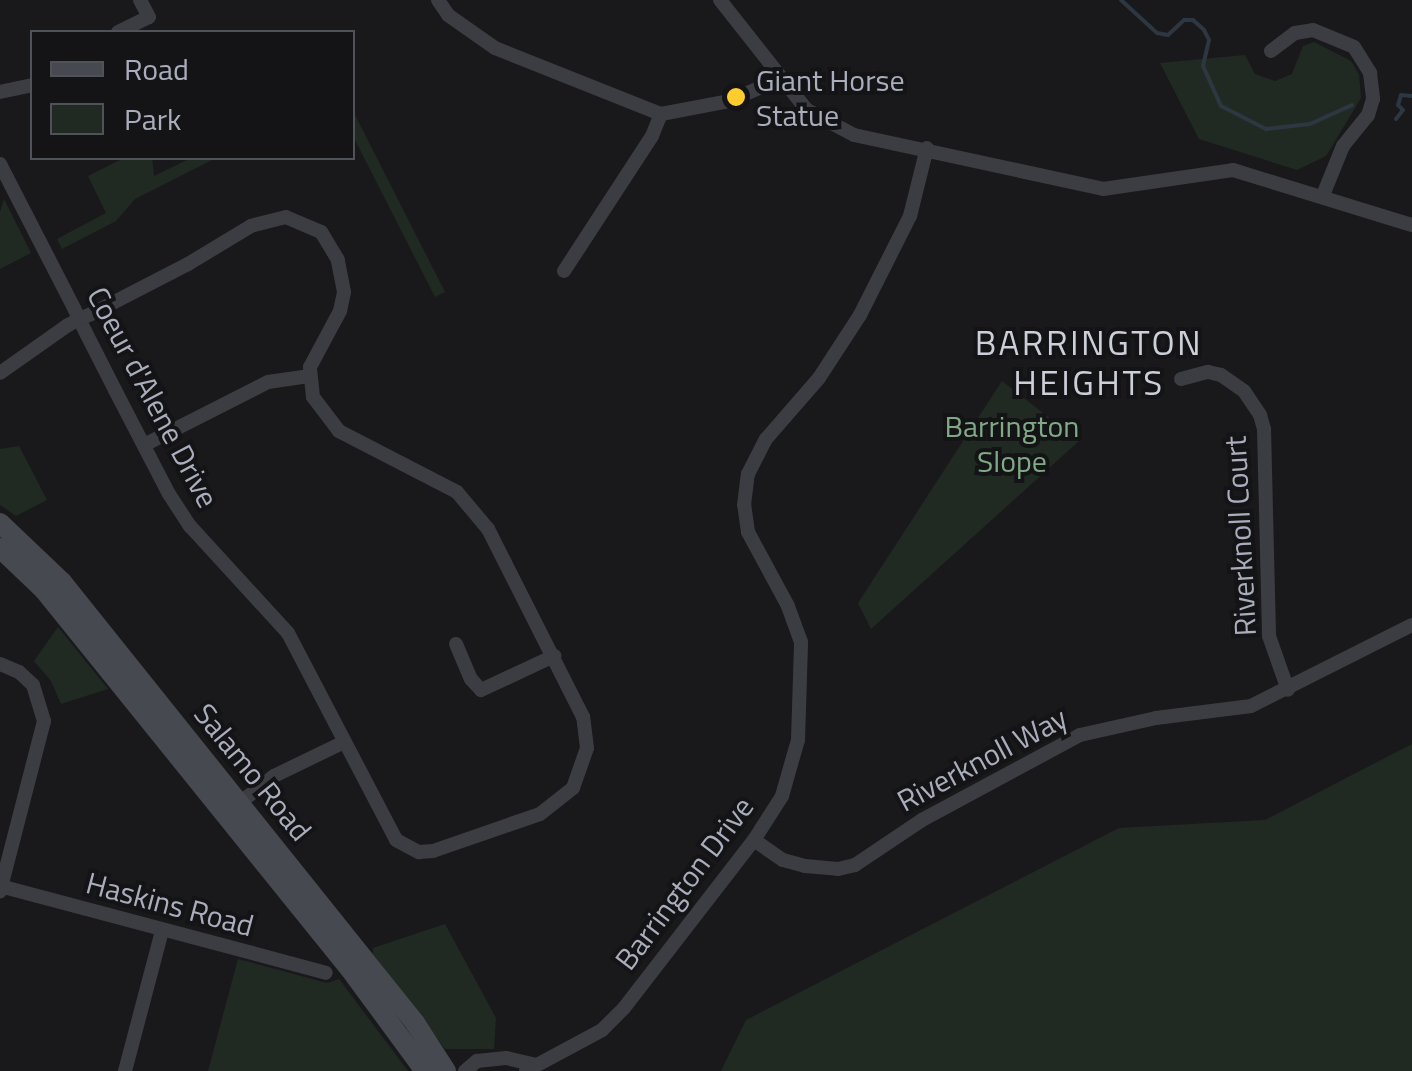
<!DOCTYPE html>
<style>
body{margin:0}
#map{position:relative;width:1412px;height:1071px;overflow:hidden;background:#19191c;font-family:"Titillium Web",sans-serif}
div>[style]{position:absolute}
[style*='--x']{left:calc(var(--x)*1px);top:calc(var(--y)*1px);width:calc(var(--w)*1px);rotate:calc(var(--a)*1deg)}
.green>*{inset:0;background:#202a23}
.stream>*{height:4px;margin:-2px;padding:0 2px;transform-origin:2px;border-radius:2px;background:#2d3741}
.minor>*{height:14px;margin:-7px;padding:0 7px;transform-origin:7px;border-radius:7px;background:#3c3c43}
.secondary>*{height:20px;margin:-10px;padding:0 10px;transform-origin:10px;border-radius:10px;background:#474951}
.dots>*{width:28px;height:28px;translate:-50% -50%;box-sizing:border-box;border:5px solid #141417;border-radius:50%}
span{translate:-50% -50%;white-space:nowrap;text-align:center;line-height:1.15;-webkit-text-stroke:8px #141417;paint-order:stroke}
.poi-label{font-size:30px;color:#aaaebc}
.left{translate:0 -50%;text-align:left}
.street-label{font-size:30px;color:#aaaebc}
.park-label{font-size:30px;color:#80a986}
.quarter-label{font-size:35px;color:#ccced8;letter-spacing:2.5px}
.legend{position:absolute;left:30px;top:30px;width:325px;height:130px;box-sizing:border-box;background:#141417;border:2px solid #505259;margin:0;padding:12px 18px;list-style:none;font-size:30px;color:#aaaebc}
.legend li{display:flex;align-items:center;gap:20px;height:50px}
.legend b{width:50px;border:2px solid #505259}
</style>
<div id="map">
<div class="green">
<i style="clip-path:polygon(1314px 42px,1351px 61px,1359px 74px,1361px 98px,1326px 156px,1297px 170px,1199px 139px,1160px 63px,1245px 55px,1255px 74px,1275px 81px,1292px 74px,1303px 46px)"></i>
<i style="clip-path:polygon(353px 111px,445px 292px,435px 297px,353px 136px)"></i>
<i style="clip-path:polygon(124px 158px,152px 158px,154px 176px,191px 158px,216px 158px,135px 199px,116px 221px,62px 249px,57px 239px,106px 213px,88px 176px)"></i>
<i style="clip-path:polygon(4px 199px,31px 253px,0 269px,0 212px)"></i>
<i style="clip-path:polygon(1002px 381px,1079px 441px,871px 629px,858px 603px)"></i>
<i style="clip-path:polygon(19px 446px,47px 500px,16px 516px,0 505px,0 449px)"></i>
<i style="clip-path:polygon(58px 627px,108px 689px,61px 704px,51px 681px,34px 661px)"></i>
<i style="clip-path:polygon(1412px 744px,1412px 1071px,721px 1071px,746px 1020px,1119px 828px,1265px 820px)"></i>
<i style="clip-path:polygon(445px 924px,496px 1018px,494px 1049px,445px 1049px,373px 954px,373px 948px)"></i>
<i style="clip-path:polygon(238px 959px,327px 983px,339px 979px,408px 1071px,208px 1071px)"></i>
</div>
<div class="stream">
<i style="--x:1121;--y:0;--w:49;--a:42.5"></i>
<i style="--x:1157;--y:33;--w:11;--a:10"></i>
<i style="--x:1168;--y:35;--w:22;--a:-43"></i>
<i style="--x:1184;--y:20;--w:9;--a:0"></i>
<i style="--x:1193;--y:20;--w:15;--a:42"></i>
<i style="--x:1204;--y:30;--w:11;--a:63"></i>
<i style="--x:1209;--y:40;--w:27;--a:103"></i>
<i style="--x:1203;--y:66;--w:44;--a:65.8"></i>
<i style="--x:1221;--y:106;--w:51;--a:27.1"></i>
<i style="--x:1266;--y:129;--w:44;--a:-6.5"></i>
<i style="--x:1310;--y:124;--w:46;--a:-24.3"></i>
<i style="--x:1396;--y:119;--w:11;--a:-52"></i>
<i style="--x:1403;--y:110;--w:7;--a:-135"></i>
<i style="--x:1398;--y:105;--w:10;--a:-73"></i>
<i style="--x:1401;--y:95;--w:11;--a:5"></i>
</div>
<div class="minor">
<i style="--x:438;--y:0;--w:18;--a:56"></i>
<i style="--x:448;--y:15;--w:57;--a:35.1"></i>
<i style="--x:495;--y:48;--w:179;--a:21.7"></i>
<i style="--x:661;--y:114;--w:69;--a:-10.8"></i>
<i style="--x:729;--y:101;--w:56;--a:-23.3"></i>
<i style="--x:720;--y:0;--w:140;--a:51.7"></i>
<i style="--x:807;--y:110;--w:53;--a:28"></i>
<i style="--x:854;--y:135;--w:255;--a:12.2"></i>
<i style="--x:1103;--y:189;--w:131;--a:-8.3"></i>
<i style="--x:1233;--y:170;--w:187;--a:17.1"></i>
<i style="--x:118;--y:32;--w:34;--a:-26"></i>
<i style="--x:149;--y:17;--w:19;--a:-118"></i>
<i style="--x:1271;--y:51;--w:30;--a:-37"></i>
<i style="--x:1295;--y:33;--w:18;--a:-9"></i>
<i style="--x:1313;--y:30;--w:44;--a:22.5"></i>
<i style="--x:1354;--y:47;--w:31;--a:58"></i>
<i style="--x:1370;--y:73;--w:26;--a:83"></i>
<i style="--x:1373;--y:99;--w:17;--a:107"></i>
<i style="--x:1368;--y:115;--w:40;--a:129"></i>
<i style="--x:1343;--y:146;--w:53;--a:112.2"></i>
<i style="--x:0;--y:92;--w:33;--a:-12"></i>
<i style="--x:0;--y:164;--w:162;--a:62.8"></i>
<i style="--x:74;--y:308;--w:12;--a:66"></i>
<i style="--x:79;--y:319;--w:13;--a:63"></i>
<i style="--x:85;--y:331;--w:66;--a:63"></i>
<i style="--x:115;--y:390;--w:117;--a:62.6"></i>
<i style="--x:169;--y:494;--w:38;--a:57"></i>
<i style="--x:190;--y:526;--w:145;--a:47.5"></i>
<i style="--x:288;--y:633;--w:233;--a:62.4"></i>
<i style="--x:396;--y:840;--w:26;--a:28"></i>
<i style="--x:419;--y:852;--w:14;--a:-4"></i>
<i style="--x:433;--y:851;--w:113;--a:-19.1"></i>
<i style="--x:540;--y:814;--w:42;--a:-38.2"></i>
<i style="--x:573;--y:788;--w:42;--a:-70.7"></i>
<i style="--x:587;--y:748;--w:31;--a:-97"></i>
<i style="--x:583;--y:717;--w:211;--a:-116.8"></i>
<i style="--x:488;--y:529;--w:48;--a:-130"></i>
<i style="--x:457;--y:492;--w:133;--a:-152.7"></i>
<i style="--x:339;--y:431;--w:43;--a:-127.4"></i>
<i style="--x:313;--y:397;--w:30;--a:-96"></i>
<i style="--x:310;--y:367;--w:64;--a:-61.8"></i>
<i style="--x:340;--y:311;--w:19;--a:-78"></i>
<i style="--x:344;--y:292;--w:33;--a:-101"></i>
<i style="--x:338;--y:260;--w:33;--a:-121"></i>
<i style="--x:321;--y:232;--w:38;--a:-157"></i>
<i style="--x:286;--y:217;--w:36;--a:166"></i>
<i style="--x:251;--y:226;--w:74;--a:148.9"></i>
<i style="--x:188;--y:264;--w:109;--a:152.7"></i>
<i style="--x:91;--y:314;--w:13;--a:157"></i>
<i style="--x:79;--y:319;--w:13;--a:151"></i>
<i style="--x:68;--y:325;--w:83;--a:144.8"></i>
<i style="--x:564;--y:271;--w:161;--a:-56.9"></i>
<i style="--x:652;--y:136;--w:24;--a:-68"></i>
<i style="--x:1181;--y:379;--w:28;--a:-15"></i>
<i style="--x:1208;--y:372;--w:13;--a:13"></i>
<i style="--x:1221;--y:375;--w:28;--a:35"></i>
<i style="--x:1244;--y:391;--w:29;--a:56"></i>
<i style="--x:1260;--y:415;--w:15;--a:74"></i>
<i style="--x:1264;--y:429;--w:207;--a:88.6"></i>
<i style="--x:1269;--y:636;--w:57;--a:70.6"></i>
<i style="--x:144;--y:445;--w:139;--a:-26.9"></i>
<i style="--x:268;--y:382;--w:41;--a:-8.3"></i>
<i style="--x:456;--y:644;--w:38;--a:67"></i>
<i style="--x:471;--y:679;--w:15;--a:48"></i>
<i style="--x:481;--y:690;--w:81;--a:-25"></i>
<i style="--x:0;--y:664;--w:21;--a:23"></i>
<i style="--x:19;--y:672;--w:19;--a:43"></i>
<i style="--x:33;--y:685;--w:38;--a:73"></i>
<i style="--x:44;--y:721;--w:176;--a:104.5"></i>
<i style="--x:233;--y:808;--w:52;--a:-38"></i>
<i style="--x:274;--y:776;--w:78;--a:-25.9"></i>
<i style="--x:754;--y:840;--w:35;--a:35"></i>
<i style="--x:783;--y:860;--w:23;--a:15"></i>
<i style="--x:805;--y:866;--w:33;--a:5"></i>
<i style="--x:838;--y:869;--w:17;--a:-13"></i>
<i style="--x:855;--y:865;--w:81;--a:-33.9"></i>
<i style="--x:922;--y:820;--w:179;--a:-28.3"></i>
<i style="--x:1080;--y:735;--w:78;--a:-12.6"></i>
<i style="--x:1156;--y:718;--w:96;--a:-7.2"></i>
<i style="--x:1251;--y:706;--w:180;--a:-26.7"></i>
<i style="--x:0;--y:886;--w:337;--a:14.9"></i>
<i style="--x:125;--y:1071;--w:145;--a:-75.2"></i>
<i style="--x:465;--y:1071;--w:16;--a:-40"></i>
<i style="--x:477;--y:1061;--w:29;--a:-6"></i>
<i style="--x:506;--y:1058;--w:28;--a:13"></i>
<i style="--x:526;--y:1071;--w:86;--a:-28.3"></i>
<i style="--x:602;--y:1030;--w:31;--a:-45"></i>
<i style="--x:624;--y:1008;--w:212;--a:-52.3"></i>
<i style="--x:754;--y:840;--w:52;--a:-57.5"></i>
<i style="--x:782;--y:796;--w:58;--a:-74.1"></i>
<i style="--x:798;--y:740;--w:98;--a:-88.2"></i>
<i style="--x:801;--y:642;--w:38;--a:-110"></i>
<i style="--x:788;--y:606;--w:84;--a:-118.4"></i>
<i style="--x:748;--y:532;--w:27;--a:-98"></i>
<i style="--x:744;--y:505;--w:31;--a:-83"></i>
<i style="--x:748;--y:474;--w:39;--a:-63"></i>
<i style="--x:766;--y:439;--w:81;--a:-49"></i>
<i style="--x:819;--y:378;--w:75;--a:-56.9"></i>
<i style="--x:860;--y:315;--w:111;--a:-63.2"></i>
<i style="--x:910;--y:216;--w:70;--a:-76"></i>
</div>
<div class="secondary">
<i style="--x:0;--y:523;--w:86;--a:43.6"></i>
<i style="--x:62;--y:582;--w:565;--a:51.32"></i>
<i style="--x:415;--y:1023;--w:57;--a:57.1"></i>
<i style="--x:0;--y:548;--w:61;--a:43.7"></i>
<i style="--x:44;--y:590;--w:487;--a:51.1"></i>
<i style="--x:350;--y:969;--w:127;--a:53.7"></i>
</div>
<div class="dots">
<i style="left:736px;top:97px;background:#ffcc2e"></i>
</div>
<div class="poi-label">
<span class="left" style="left:756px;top:97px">Giant Horse<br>Statue</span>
</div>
<div class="street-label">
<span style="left:153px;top:397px;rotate:62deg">Coeur d'Alene Drive</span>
<span style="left:1240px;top:536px;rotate:-93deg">Riverknoll Court</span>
<span style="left:982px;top:759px;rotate:-28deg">Riverknoll Way</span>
<span style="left:253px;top:772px;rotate:51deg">Salamo Road</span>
<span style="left:684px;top:883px;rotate:-53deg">Barrington Drive</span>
<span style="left:170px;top:904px;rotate:15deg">Haskins Road</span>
</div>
<div class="park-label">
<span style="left:1012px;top:443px">Barrington<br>Slope</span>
</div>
<div class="quarter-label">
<span style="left:1089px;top:362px">BARRINGTON<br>HEIGHTS</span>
</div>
<ul class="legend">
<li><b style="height:12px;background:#474951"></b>Road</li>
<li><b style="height:28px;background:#202a23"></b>Park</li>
</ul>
</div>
